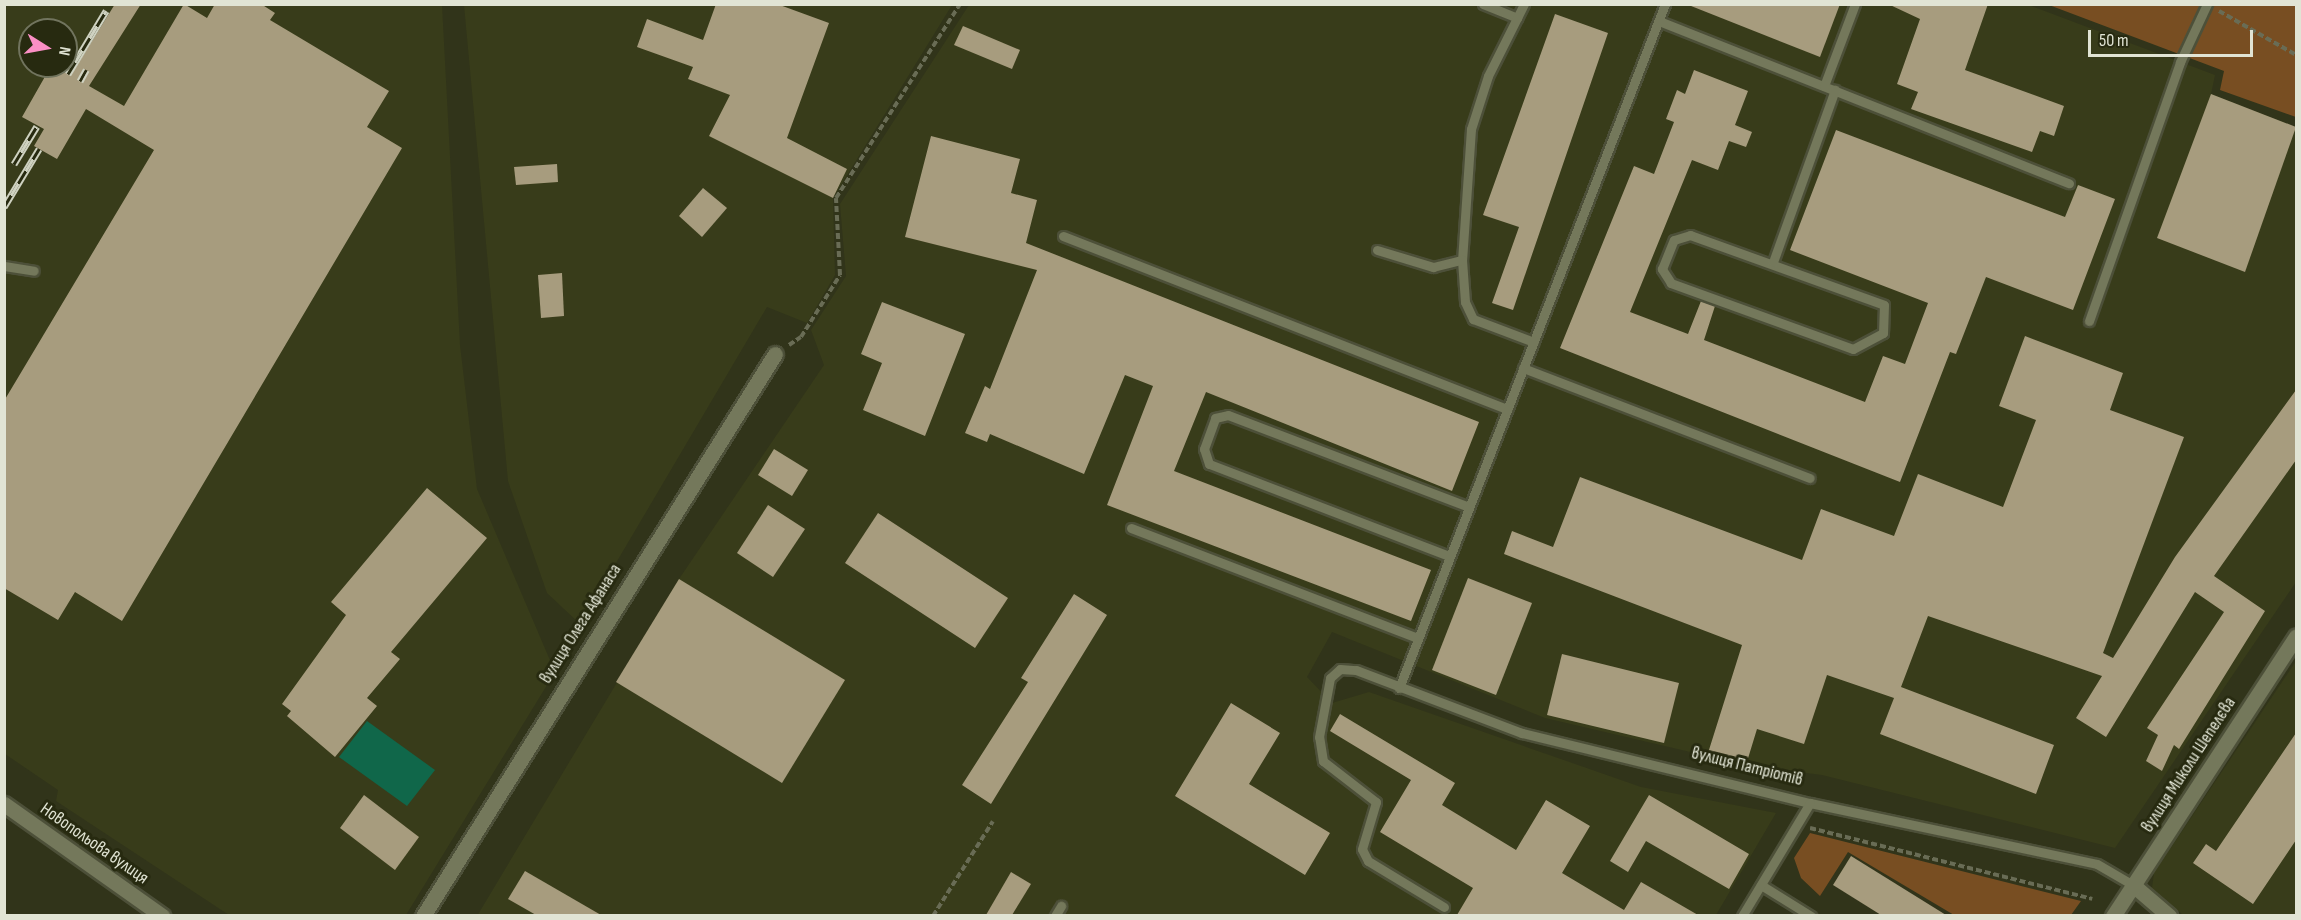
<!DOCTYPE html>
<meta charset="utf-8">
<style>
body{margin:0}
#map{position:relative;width:2301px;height:920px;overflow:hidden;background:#31341a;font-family:"Sofia Sans Condensed",sans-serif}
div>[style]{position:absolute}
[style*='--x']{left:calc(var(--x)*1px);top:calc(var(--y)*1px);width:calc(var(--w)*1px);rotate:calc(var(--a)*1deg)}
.built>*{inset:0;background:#383c1a}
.green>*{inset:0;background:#784e22}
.water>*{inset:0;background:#10674a}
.building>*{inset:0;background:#a79c7e}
.path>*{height:4px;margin-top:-2px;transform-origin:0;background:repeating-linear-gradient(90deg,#696c55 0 6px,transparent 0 9px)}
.roads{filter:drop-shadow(2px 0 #4d5039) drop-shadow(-2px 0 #4d5039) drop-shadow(0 2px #4d5039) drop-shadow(0 -2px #4d5039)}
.service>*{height:9px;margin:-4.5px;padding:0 4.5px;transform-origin:4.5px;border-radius:4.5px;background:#74785b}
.minor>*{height:15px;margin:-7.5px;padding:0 7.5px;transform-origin:7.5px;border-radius:7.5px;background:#74785b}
.rail>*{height:7px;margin-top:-3.5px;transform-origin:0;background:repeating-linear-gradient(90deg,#272a10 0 14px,#cfd2c1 0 28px);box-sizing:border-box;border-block:2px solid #cfd2c1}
span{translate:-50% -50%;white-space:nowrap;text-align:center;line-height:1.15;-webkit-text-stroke:6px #272a10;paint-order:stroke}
.street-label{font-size:18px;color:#e1e4d4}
.frame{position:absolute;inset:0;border:6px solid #e1e4d4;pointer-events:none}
.north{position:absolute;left:18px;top:18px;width:60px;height:60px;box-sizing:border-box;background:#272a10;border:2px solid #71745e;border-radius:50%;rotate:101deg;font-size:16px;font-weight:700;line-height:24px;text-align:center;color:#e1e4d4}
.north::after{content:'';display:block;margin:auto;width:21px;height:27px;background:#fb8fc5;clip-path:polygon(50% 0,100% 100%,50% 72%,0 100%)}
.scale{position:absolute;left:2088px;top:30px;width:165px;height:27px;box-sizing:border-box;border:3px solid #e1e4d4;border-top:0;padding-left:8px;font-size:18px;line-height:21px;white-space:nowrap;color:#e1e4d4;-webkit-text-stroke:4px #272a10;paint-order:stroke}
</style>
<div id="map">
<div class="built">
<i style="clip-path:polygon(evenodd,4px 5px,442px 5px,460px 345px,477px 489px,555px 672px,406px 915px,229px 915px,56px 801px,58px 790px,5px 754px,4px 5px,30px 30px,66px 30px,66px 66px,30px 66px,30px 30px)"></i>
<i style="clip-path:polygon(464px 5px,952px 5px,833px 198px,835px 275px,807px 323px,767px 307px,580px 624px,547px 593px,508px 481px)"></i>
<i style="clip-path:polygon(969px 5px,2029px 5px,2215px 75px,2211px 94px,2296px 127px,2296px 582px,2115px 848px,1822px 775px,1746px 765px,1545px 718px,1332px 632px,1307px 677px,1332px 703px,1369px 692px,1641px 787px,1776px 813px,1716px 915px,477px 916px,679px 579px,824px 365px,811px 330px,846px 276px,840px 204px)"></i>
<i style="clip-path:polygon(2296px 661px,2296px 915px,2183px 915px,2152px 888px,2154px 873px)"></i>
</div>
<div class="green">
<i style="clip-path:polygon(2049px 5px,2296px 5px,2296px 117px,2220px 90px,2224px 71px)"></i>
<i style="clip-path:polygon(1810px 833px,2081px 901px,2071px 915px,1954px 915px,1848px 852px,1820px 896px,1801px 878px,1794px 858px)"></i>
</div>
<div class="water">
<i style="clip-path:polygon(367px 721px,435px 770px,407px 806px,339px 757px)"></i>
</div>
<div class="building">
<i style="clip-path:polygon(115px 4px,141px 4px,89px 86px,124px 106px,184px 4px,207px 18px,215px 4px,261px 4px,275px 13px,270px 20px,389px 91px,367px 127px,402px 148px,122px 621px,75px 592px,58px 620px,4px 588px,4px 401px,154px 150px,86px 109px,57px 159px,34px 146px,44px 129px,22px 117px,51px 66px,71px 75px)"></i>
<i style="clip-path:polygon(716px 4px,777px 4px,829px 23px,787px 138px,847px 169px,833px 198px,709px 136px,730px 95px,688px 79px,693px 67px,637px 47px,647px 19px,703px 40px)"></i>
<i style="clip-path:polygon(1686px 4px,1840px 4px,1820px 57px)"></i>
<i style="clip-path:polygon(1888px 4px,1988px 4px,1965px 70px,2064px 106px,2054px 136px,2040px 131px,2032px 152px,1911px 109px,1918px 92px,1897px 84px,1920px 19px)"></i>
<i style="clip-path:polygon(1555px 14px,1608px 33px,1513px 310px,1492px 303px,1519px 227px,1483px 215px)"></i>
<i style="clip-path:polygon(963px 26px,1020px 50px,1012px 69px,954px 45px)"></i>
<i style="clip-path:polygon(1694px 70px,1748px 91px,1735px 125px,1752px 132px,1746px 147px,1729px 141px,1718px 170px,1692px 160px,1630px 312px,1688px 334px,1701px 301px,1715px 306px,1704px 340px,1865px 402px,1883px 356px,1905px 364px,1928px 303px,1790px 250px,1836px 130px,2065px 217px,2078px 185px,2115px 199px,2073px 310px,1986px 277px,1956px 354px,1950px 352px,1900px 482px,1560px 348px,1634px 166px,1654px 174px,1674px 122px,1666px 119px,1677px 90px,1685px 94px)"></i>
<i style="clip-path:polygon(2211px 94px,2296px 127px,2245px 272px,2157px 238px)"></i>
<i style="clip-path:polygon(931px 136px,1020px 159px,1011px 193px,1037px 200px,1026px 243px,1479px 422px,1452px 491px,1206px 392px,1174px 471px,1431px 570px,1411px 621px,1107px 505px,1153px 386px,1125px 375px,1084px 474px,990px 434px,987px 442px,965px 433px,985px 386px,990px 389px,1037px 270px,905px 237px)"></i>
<i style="clip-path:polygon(557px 164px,558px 182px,516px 185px,514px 167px)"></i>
<i style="clip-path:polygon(703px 188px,727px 208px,702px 237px,679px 216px)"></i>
<i style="clip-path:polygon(562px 273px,564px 316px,541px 318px,538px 275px)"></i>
<i style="clip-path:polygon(882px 302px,965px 334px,925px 436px,863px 410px,882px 363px,861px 354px)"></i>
<i style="clip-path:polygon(2025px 336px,2123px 373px,2110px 410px,2184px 437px,2103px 653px,2113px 658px,2175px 557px,2296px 390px,2296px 460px,2214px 576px,2265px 611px,2179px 749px,2174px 745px,2162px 771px,2146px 761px,2158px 735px,2147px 728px,2224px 612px,2195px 592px,2106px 737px,2076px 718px,2102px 676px,1928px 616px,1901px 687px,2054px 745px,2036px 794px,1880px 734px,1894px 698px,1827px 675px,1804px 744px,1757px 729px,1746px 765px,1708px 753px,1742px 645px,1504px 554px,1512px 531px,1553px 547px,1580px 477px,1802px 560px,1821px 509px,1894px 536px,1918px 474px,2003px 507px,2036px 420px,1999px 406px)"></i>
<i style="clip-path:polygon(774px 449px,808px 470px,792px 496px,758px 475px)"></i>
<i style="clip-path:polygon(427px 488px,487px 538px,391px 652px,400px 659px,367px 698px,377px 706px,335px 757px,287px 716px,291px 711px,282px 704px,346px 615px,331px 602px)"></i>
<i style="clip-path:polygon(768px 505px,805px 529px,773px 577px,737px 553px)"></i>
<i style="clip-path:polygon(878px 513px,1008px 598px,975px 648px,845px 563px)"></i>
<i style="clip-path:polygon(1468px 578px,1532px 603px,1496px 695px,1432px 670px)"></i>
<i style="clip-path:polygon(679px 579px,845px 680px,782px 783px,616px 682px)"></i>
<i style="clip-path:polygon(1074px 594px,1107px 615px,991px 804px,962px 785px,1028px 682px,1021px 678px)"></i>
<i style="clip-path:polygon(1562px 654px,1679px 683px,1664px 743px,1547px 715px)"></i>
<i style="clip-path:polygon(1231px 703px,1280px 733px,1249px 784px,1330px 833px,1305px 875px,1175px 796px)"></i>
<i style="clip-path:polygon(1340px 714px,1455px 783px,1442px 805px,1516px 850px,1546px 800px,1590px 826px,1562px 873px,1624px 910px,1641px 882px,1698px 915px,1457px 915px,1473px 888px,1380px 832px,1411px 780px,1330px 731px)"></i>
<i style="clip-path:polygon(2296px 733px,2296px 840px,2253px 904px,2193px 863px,2206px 844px,2216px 851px)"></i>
<i style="clip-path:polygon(364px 795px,419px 837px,395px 870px,340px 828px)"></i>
<i style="clip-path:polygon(1649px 795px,1749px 854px,1729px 889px,1646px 841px,1628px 872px,1610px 861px)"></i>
<i style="clip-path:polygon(1851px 856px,1946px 915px,1881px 915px,1833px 885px)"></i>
<i style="clip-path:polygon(525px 871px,601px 915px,536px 915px,508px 899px)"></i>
<i style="clip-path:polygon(1011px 872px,1031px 884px,1012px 915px,986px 915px)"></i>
</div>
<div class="path">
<i style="--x:2219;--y:11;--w:89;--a:29.7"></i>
<i style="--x:789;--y:345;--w:14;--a:-34"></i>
<i style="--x:801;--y:337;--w:73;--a:-57.8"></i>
<i style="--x:840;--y:275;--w:77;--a:-93"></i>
<i style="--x:836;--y:198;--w:230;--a:-57.4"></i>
<i style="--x:1810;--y:828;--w:291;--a:14.1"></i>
<i style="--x:933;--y:916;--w:112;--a:-57.7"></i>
</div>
<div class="roads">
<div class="service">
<i style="--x:1483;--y:4;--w:37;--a:22"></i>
<i style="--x:1524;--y:4;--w:80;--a:116.6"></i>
<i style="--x:1488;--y:76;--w:56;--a:107.8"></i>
<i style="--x:1471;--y:129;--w:131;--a:93.9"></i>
<i style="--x:1462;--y:260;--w:42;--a:85.9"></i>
<i style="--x:1465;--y:302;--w:19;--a:65"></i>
<i style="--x:1473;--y:319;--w:65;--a:20.7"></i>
<i style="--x:1659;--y:21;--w:441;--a:21.6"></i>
<i style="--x:1824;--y:86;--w:88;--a:-69.3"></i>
<i style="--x:1690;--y:235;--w:206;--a:19.8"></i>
<i style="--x:1884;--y:305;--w:28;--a:92"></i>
<i style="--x:1883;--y:333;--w:34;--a:152"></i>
<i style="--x:1853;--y:349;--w:194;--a:-160.1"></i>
<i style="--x:1671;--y:283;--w:17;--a:-123"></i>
<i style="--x:1662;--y:269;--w:31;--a:-68"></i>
<i style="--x:1674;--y:240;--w:17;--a:-17"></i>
<i style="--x:1063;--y:236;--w:477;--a:21.3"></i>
<i style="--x:1377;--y:250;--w:59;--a:16.9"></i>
<i style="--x:1433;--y:267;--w:30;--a:-14"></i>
<i style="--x:1773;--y:262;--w:183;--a:-70.2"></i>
<i style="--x:4;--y:266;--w:30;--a:9"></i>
<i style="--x:2089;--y:321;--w:275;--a:-70.6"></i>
<i style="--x:2180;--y:62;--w:64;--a:-65"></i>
<i style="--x:1523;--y:368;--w:307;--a:21"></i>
<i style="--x:1131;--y:528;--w:307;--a:21"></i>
<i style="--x:1449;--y:556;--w:257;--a:-159"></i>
<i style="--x:1209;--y:464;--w:16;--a:-108"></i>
<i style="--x:1204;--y:449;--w:33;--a:-70"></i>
<i style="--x:1215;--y:418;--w:13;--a:-13"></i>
<i style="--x:1228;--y:415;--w:258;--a:20.9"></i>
<i style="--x:1399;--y:688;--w:734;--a:-68.75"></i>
<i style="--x:1761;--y:885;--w:59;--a:31.8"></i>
<i style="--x:1444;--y:907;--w:89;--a:-148.8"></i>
<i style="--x:1368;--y:861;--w:13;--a:-117"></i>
<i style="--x:1362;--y:849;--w:49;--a:-73.4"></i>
<i style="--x:1376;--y:802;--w:67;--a:-142.3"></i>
<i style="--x:1323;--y:761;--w:24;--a:-99"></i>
<i style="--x:1319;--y:737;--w:60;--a:-79.4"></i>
<i style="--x:1330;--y:678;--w:13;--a:-42"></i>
<i style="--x:1340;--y:669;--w:16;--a:4"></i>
<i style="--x:1356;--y:670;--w:178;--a:20.8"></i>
<i style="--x:1522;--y:733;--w:296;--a:13.7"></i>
<i style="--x:1810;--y:803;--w:293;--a:12"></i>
<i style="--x:2097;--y:864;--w:42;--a:30.3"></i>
<i style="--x:1055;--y:916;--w:12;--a:-59"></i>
<i style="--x:1742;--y:916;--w:132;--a:-59"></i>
</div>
<div class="minor">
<i style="--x:4;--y:804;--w:194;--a:35.3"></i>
<i style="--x:2133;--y:885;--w:48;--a:40.7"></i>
<i style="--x:423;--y:916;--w:663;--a:-57.94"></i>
<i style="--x:2113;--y:916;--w:334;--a:-56.8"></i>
</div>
</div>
<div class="rail">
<i style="--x:550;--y:4;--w:1;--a:90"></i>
<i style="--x:68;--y:74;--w:74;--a:-58.9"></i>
<i style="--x:80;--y:81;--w:13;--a:-61"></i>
<i style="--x:14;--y:164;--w:44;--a:-58.8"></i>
<i style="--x:4;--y:207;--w:68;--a:-58.9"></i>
</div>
<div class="street-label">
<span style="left:581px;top:624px;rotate:-58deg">вулиця Олега Афанаса</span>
<span style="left:2189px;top:765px;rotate:-57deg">вулиця Миколи Шепелєва</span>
<span style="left:1747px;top:767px;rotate:14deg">вулиця Патріотів</span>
<span style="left:94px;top:844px;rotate:35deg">Новопольова вулиця</span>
</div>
<div class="frame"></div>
<div class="north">N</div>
<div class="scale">50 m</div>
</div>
